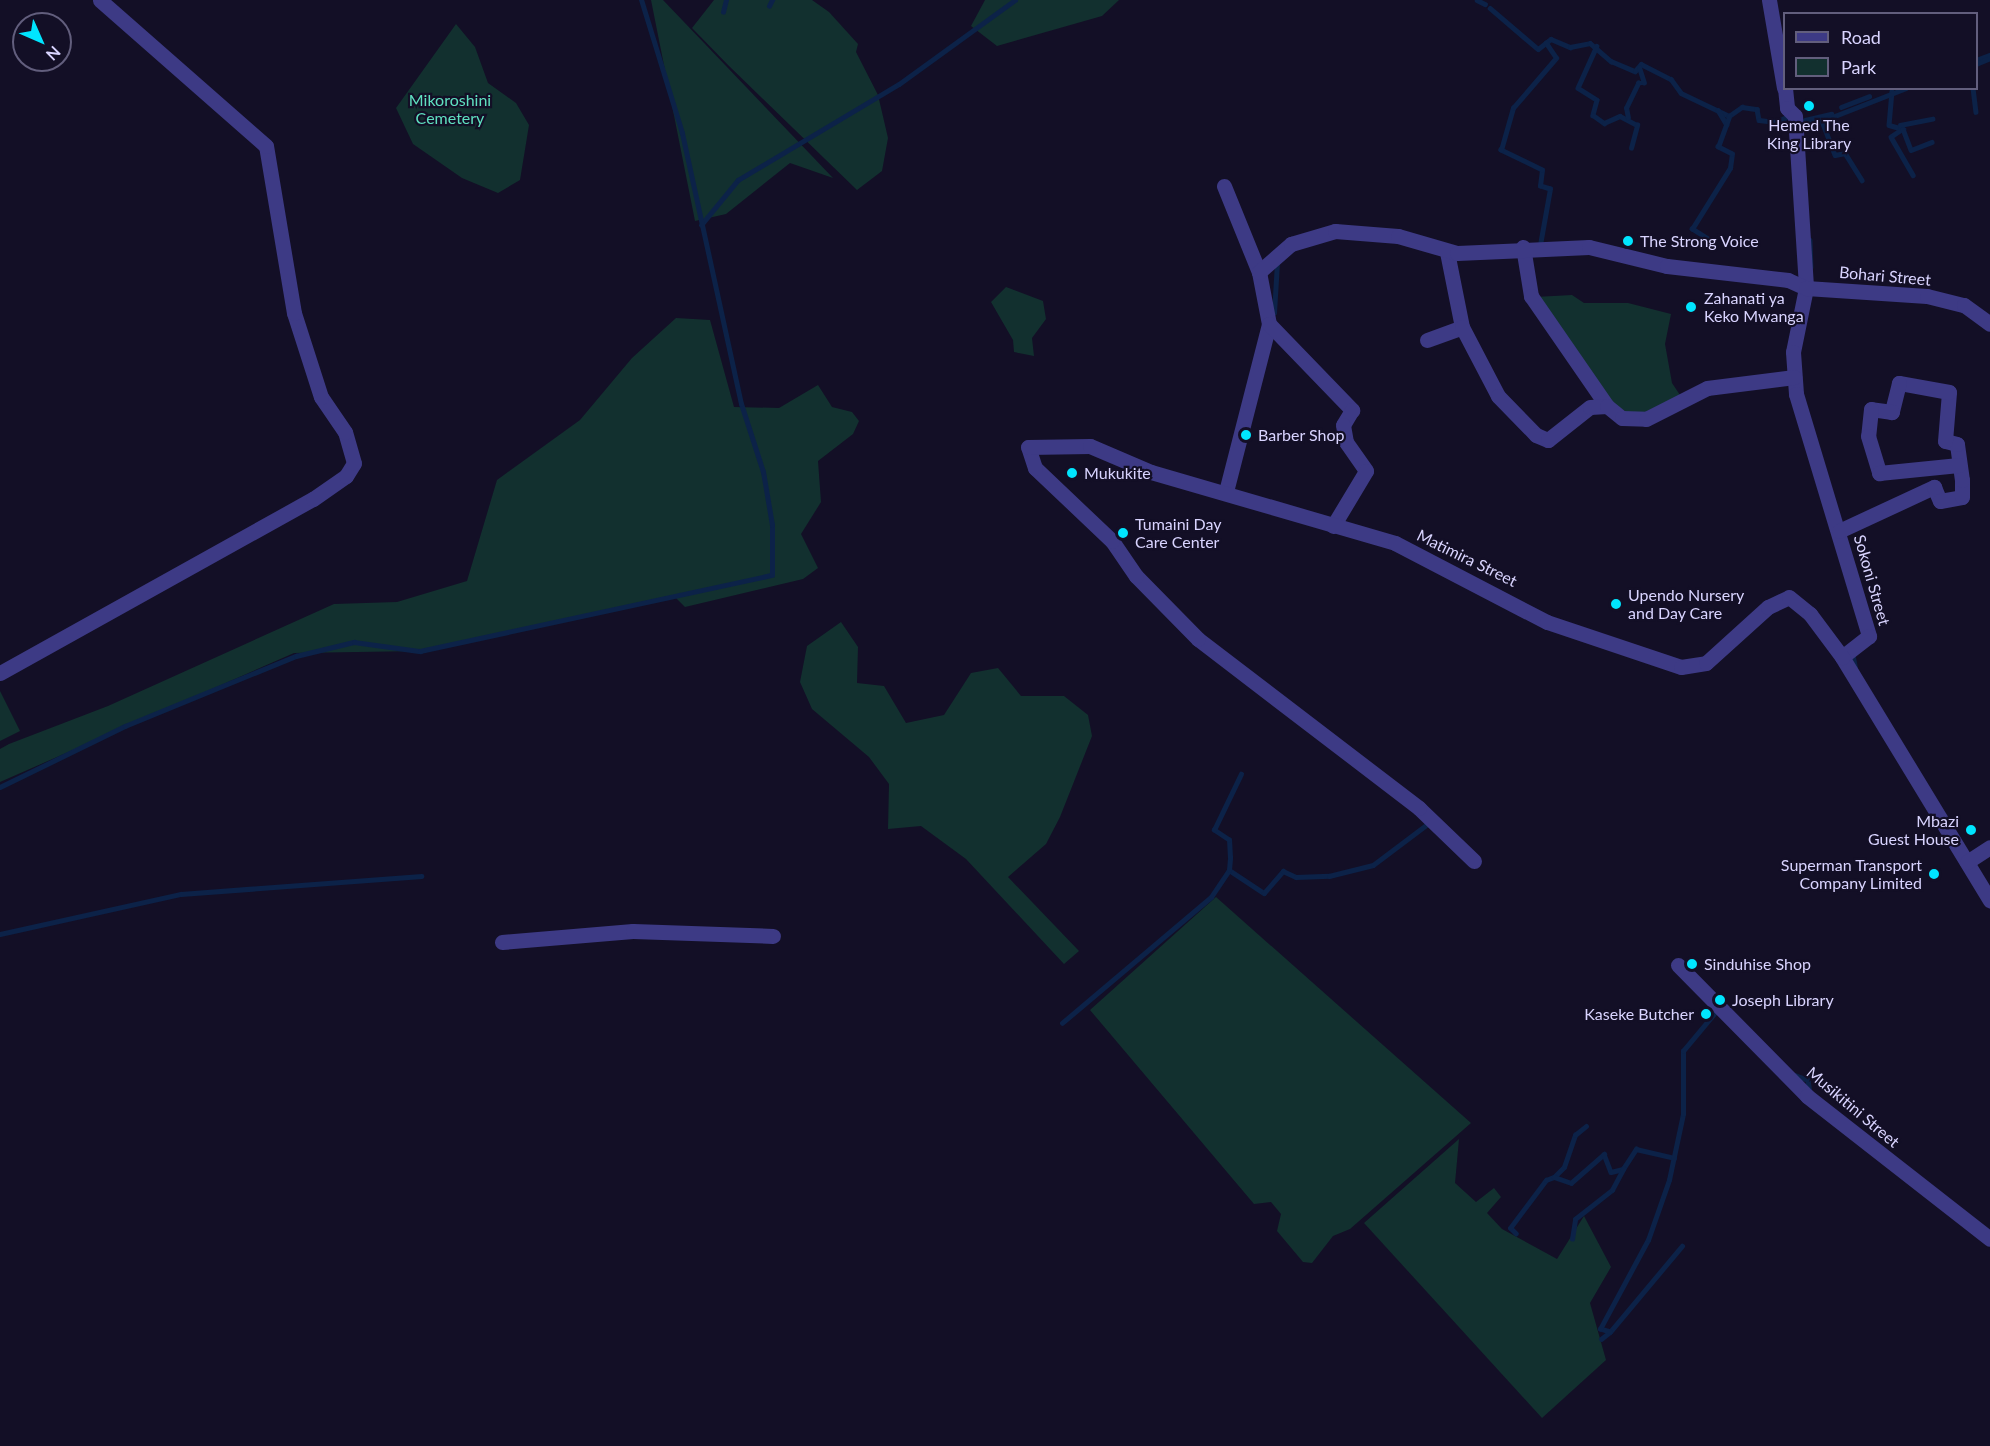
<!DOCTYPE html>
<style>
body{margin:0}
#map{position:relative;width:1990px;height:1446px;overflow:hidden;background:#130f26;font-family:Lato,sans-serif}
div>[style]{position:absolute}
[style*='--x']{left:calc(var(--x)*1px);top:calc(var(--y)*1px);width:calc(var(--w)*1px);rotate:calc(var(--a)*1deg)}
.green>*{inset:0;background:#12302f}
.stream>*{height:4.5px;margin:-2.25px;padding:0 2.25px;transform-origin:2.25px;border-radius:2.25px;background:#0c2248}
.minor>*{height:15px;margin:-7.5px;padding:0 7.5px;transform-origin:7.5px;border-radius:7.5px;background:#3d3a85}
.dots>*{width:16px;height:16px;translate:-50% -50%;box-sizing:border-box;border:3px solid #130f26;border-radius:50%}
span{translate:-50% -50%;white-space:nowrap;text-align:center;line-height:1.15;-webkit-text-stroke:4.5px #130f26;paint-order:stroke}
.park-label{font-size:16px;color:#5fe0c0}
.poi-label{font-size:16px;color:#d9d4ff}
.left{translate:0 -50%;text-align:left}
.right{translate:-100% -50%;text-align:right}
.street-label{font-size:16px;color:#d9d4ff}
.legend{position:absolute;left:1783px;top:12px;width:195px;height:78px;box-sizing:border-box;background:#130f26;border:2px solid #625e7d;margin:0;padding:8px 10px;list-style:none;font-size:18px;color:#d9d4ff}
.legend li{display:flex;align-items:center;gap:12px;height:30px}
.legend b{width:30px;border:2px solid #625e7d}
.north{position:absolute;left:12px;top:12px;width:60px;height:60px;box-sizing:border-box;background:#130f26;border:2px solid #625e7d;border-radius:50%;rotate:135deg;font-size:16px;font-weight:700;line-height:24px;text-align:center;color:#d9d4ff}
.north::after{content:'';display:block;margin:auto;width:21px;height:27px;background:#00e5ff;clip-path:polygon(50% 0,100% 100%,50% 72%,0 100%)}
</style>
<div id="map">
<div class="green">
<i style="clip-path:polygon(651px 0,663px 0,833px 178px,790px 163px,726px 214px,695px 221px)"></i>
<i style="clip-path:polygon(714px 0,812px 0,829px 12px,858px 44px,856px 52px,878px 95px,888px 138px,882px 171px,857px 190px,728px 65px,692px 28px)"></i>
<i style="clip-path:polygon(985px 0,1119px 0,1102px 16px,997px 46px,971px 26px)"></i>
<i style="clip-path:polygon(456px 24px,475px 47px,488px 83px,516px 103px,529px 125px,520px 180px,498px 193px,462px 178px,413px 144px,396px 108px)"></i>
<i style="clip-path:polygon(1006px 287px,1043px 301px,1046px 319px,1032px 338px,1034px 356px,1014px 352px,1013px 340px,991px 302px)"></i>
<i style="clip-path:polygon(1572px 295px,1584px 303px,1628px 303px,1671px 314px,1665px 344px,1672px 383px,1680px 395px,1635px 417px,1610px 402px,1535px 297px)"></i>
<i style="clip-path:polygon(676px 318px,710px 320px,734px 407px,779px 408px,818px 385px,832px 407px,852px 412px,859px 421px,853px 434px,818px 461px,821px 502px,801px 534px,818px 568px,803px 579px,685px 607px,673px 595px,420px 651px,294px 653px,0 782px,0 749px,9px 744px,108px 706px,334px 604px,397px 602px,467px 581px,497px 480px,580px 420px,632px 358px)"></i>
<i style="clip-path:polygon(841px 622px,858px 647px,857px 683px,884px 686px,906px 723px,944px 715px,971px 673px,998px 668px,1021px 696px,1064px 696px,1088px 715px,1092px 736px,1060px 817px,1046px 844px,1008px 877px,1079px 951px,1064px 964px,966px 859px,921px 826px,888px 829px,889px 784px,869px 757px,812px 709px,800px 682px,807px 646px)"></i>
<i style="clip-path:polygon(0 691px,20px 731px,0 741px)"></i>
<i style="clip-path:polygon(1216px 897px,1471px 1123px,1350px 1229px,1333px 1236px,1312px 1263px,1303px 1262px,1277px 1231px,1281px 1214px,1271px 1202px,1254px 1204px,1090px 1010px)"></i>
<i style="clip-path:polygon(1459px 1139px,1455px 1183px,1476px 1202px,1494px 1188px,1501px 1197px,1487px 1213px,1502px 1229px,1557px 1259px,1584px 1216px,1611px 1267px,1590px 1303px,1606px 1360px,1542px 1418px,1364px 1223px)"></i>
</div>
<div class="stream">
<i style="--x:1477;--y:0;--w:9;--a:27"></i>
<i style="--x:769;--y:6;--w:7;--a:-63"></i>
<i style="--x:1490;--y:8;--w:63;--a:40.5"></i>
<i style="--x:1538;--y:49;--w:16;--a:-38"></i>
<i style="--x:1551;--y:39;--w:21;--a:23"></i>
<i style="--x:1570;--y:47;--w:20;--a:-11"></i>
<i style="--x:1590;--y:43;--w:28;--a:41"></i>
<i style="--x:1611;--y:61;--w:26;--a:23"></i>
<i style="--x:1635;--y:71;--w:9;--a:-49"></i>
<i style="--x:1641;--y:64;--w:34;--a:27"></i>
<i style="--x:1671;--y:79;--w:17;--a:54"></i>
<i style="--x:1681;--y:93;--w:53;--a:25.6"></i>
<i style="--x:1729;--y:116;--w:16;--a:-35"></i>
<i style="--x:1742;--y:107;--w:15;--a:8"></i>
<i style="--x:1757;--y:109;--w:11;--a:80"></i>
<i style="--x:1759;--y:120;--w:16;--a:7"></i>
<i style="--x:1775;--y:122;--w:15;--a:-23"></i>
<i style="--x:723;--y:12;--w:12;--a:-76"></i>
<i style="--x:1597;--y:46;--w:46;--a:114.3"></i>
<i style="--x:1578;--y:88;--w:22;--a:32"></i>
<i style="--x:1597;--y:100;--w:16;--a:105"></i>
<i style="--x:1593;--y:115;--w:14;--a:36"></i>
<i style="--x:1604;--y:123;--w:17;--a:-24"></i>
<i style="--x:1620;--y:116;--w:19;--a:28"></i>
<i style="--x:1976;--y:60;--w:15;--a:-20"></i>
<i style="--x:1976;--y:64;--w:15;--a:-23"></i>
<i style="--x:1973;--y:88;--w:24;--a:83"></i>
<i style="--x:1892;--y:91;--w:34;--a:95"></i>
<i style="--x:1889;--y:125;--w:15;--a:16"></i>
<i style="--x:1903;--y:129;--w:14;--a:146"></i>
<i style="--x:1891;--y:137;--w:44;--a:59.9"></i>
<i style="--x:1841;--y:107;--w:30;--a:-21"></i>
<i style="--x:1718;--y:110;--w:17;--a:59"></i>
<i style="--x:1628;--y:118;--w:10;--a:-101"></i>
<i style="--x:1626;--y:108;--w:28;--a:-64"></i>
<i style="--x:1638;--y:83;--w:6;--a:0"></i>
<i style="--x:1644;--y:83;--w:16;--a:-108"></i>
<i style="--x:1805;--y:120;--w:27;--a:-13"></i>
<i style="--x:1822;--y:121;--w:36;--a:69"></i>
<i style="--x:1835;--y:155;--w:10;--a:-11"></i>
<i style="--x:1845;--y:153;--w:32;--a:58"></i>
<i style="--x:1800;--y:122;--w:22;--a:-3"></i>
<i style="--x:1822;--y:121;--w:90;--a:-21.4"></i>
<i style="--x:1900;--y:125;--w:33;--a:-11"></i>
<i style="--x:1903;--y:129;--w:22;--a:69"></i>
<i style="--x:1911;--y:150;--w:22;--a:-21"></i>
<i style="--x:1631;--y:148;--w:24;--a:-75"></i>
<i style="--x:701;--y:225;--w:58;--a:-50.6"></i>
<i style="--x:738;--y:180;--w:187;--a:-30.8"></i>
<i style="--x:899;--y:84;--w:143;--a:-35.9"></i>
<i style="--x:1708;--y:239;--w:19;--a:-148"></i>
<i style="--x:1692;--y:229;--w:72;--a:-58.1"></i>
<i style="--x:1730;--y:168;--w:14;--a:-82"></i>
<i style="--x:1732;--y:154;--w:16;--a:-153"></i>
<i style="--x:1718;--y:147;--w:33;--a:-70"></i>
<i style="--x:1810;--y:240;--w:27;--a:88"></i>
<i style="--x:1540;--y:245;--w:57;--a:-79.9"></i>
<i style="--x:1550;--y:189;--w:10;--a:-163"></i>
<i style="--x:1540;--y:186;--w:16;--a:-83"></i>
<i style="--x:1542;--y:170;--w:46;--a:-154"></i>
<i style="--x:1501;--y:150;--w:44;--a:-74.1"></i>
<i style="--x:1513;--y:108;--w:66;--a:-49.3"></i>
<i style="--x:1556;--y:58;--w:18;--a:-124"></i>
<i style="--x:1274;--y:313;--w:51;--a:-86.6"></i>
<i style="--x:1853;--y:655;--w:15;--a:79"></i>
<i style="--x:0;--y:787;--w:139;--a:-26"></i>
<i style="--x:125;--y:726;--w:185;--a:-22.3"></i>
<i style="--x:296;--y:656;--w:60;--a:-13.6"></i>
<i style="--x:354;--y:642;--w:67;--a:7.8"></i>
<i style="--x:420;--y:651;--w:360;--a:-12.2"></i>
<i style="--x:772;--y:575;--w:50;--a:-90"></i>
<i style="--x:772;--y:525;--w:54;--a:-99.6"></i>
<i style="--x:763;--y:472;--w:71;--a:-107.9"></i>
<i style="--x:741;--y:404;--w:277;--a:-102.3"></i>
<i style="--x:682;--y:133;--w:139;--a:-107.1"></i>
<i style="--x:1229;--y:870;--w:42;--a:33.3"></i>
<i style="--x:1264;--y:893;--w:29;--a:-49"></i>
<i style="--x:1283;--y:871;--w:14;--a:25"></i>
<i style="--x:1296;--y:877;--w:33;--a:-2"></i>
<i style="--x:1329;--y:876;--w:45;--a:-14"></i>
<i style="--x:1373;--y:865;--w:71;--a:-37"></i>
<i style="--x:0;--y:934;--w:185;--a:-12.5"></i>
<i style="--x:181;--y:894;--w:241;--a:-4.3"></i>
<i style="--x:1062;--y:1023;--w:195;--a:-40.2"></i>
<i style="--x:1211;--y:897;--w:32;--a:-56"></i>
<i style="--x:1229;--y:870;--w:12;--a:-85"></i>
<i style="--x:1230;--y:858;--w:18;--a:-93"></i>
<i style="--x:1229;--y:840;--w:18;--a:-146"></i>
<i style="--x:1214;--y:830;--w:62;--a:-64.3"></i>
<i style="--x:1795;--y:1075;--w:14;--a:21"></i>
<i style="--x:1808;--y:1080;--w:13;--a:81"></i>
<i style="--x:1554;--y:1177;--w:14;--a:-45"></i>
<i style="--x:1564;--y:1167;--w:34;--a:-71"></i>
<i style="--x:1575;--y:1135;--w:14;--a:-39"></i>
<i style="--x:1516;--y:1234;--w:8;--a:-135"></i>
<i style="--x:1510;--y:1228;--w:60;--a:-53.1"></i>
<i style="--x:1546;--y:1180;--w:9;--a:-21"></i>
<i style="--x:1554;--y:1177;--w:18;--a:19"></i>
<i style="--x:1571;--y:1183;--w:44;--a:-41.3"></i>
<i style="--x:1604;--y:1154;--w:19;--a:69"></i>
<i style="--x:1611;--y:1172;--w:12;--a:-14"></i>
<i style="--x:1623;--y:1169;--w:24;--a:-57"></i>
<i style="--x:1636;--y:1149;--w:39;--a:13"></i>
<i style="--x:1572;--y:1239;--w:20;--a:-81"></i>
<i style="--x:1575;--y:1219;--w:47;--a:-38.1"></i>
<i style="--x:1612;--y:1190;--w:24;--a:-62"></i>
<i style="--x:1610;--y:1332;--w:112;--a:-50.1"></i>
<i style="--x:1601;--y:1339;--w:11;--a:-38"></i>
<i style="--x:1610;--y:1332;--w:10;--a:-163"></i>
<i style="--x:1600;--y:1329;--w:101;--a:-61.7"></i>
<i style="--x:1648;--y:1240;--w:64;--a:-70.7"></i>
<i style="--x:1669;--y:1180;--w:67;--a:-78"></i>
<i style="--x:1683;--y:1114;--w:63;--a:-90"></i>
<i style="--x:1683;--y:1051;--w:55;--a:-50.2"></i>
</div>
<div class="minor">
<i style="--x:1769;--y:0;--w:89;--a:80.3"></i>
<i style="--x:1785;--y:88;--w:20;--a:84"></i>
<i style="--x:1787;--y:108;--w:11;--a:45"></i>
<i style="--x:1795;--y:116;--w:172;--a:86.3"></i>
<i style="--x:1806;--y:288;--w:65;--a:101.5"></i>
<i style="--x:1793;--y:352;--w:42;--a:85.9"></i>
<i style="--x:1796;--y:394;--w:253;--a:73.2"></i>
<i style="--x:1869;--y:636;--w:34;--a:142"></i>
<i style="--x:1842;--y:657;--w:285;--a:58.7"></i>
<i style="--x:1224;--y:186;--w:93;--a:67.9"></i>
<i style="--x:1259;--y:272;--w:53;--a:79.1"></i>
<i style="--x:1269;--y:324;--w:173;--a:104.4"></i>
<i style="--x:1523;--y:247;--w:50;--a:80.7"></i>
<i style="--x:1531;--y:296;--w:134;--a:55.4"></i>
<i style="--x:1447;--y:252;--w:76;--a:78.7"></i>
<i style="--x:1259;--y:272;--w:43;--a:-41.2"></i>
<i style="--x:1291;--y:244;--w:46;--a:-16.5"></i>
<i style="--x:1335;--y:231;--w:63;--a:4.5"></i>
<i style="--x:1398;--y:236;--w:61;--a:16.1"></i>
<i style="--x:1457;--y:253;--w:132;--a:-2.6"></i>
<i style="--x:1589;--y:247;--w:80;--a:13.7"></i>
<i style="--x:1667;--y:266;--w:122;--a:6.6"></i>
<i style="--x:1788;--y:280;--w:20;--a:24"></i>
<i style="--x:1806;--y:288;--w:121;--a:3.8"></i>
<i style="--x:1927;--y:296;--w:38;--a:14"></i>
<i style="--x:1964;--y:305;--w:32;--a:36"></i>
<i style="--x:1269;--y:324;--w:120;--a:46"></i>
<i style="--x:1352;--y:410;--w:17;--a:121"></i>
<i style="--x:1343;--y:425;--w:17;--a:80"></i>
<i style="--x:1346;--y:442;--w:35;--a:55"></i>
<i style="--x:1366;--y:471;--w:64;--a:121"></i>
<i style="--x:1427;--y:340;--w:37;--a:-20"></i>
<i style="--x:1462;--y:327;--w:78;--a:62.4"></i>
<i style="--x:1498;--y:396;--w:54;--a:45.7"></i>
<i style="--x:1536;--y:435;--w:13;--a:23"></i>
<i style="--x:1548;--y:440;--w:53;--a:-38.2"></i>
<i style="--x:1590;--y:407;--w:17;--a:-3"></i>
<i style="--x:1607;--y:406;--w:19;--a:39"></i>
<i style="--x:1622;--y:418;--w:24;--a:2"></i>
<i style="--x:1646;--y:419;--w:68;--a:-26.9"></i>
<i style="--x:1707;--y:388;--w:88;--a:-7.2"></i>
<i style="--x:1839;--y:531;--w:105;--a:-24.9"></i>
<i style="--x:1934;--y:487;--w:15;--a:67"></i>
<i style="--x:1940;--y:501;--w:22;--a:-10"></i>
<i style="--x:1962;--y:497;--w:17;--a:-90"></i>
<i style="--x:1962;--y:480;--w:36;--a:-98"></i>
<i style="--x:1957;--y:444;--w:12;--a:-166"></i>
<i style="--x:1945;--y:441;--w:49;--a:-85.3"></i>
<i style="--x:1949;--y:392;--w:51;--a:-169.8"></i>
<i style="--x:1899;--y:383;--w:30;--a:104"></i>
<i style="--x:1892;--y:412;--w:21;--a:-172"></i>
<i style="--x:1871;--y:409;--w:27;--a:96"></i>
<i style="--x:1868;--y:436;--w:39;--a:73"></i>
<i style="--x:1879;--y:473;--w:80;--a:-5.7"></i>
<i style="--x:0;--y:673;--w:358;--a:-29.1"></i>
<i style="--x:313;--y:499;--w:40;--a:-34.9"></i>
<i style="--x:346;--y:476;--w:15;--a:-58"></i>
<i style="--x:354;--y:463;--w:32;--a:-106"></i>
<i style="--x:345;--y:432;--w:42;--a:-124.4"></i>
<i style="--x:321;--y:397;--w:88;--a:-107.8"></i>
<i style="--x:294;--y:313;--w:169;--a:-99.5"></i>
<i style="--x:266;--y:146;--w:221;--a:-138.7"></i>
<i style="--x:1474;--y:861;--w:76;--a:-136.1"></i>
<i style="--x:1419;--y:808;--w:278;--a:-142.6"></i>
<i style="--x:1198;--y:639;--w:88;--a:-134.5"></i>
<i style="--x:1136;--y:576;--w:42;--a:-124.4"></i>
<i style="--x:1112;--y:541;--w:106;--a:-136.5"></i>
<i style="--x:1035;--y:468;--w:22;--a:-108"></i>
<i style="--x:1028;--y:447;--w:62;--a:-0.9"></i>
<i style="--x:1090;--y:446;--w:66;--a:23.1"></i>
<i style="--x:1151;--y:472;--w:254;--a:16.2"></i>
<i style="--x:1395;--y:543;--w:171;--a:27.5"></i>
<i style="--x:1547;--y:622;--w:141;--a:18.6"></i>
<i style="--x:1681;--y:667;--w:25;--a:-9"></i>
<i style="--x:1706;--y:663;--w:84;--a:-42.1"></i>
<i style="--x:1768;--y:607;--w:23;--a:-25"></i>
<i style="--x:1789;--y:597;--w:27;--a:39"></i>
<i style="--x:1810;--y:614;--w:54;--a:53.3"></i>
<i style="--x:1967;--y:862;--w:27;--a:-33"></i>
<i style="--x:502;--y:942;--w:131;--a:-4.8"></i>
<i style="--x:633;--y:931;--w:140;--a:2"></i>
<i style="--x:1678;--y:965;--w:184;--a:45.4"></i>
<i style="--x:1807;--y:1096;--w:232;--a:38"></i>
</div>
<div class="dots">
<i style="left:1809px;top:106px;background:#00e5ff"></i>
<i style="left:1628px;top:241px;background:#00e5ff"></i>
<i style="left:1691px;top:307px;background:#00e5ff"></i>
<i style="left:1246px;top:435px;background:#00e5ff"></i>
<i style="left:1072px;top:473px;background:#00e5ff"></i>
<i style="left:1123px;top:533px;background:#00e5ff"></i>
<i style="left:1616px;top:604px;background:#00e5ff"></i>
<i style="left:1971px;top:830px;background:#00e5ff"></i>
<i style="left:1934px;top:874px;background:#00e5ff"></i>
<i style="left:1692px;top:964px;background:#00e5ff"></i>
<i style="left:1720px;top:1000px;background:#00e5ff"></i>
<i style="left:1706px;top:1014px;background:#00e5ff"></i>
</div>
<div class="park-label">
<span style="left:450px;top:109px">Mikoroshini<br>Cemetery</span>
</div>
<div class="poi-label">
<span style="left:1809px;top:134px">Hemed The<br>King Library</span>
<span class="left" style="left:1640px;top:241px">The Strong Voice</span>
<span class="left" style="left:1704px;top:307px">Zahanati ya<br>Keko Mwanga</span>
<span class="left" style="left:1258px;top:435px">Barber Shop</span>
<span class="left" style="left:1084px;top:473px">Mukukite</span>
<span class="left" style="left:1135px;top:533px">Tumaini Day<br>Care Center</span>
<span class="left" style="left:1628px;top:604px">Upendo Nursery<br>and Day Care</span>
<span class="right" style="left:1959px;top:830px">Mbazi<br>Guest House</span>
<span class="right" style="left:1922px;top:874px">Superman Transport<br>Company Limited</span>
<span class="left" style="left:1704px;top:964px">Sinduhise Shop</span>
<span class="left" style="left:1732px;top:1000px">Joseph Library</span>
<span class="right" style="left:1694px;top:1014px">Kaseke Butcher</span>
</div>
<div class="street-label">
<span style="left:1885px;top:276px;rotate:5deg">Bohari Street</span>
<span style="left:1467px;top:558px;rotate:26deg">Matimira Street</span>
<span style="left:1872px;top:580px;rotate:74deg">Sokoni Street</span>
<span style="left:1853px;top:1107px;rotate:40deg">Musikitini Street</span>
</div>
<ul class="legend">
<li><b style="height:8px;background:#3d3a85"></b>Road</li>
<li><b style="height:16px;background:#12302f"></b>Park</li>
</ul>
<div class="north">N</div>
</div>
